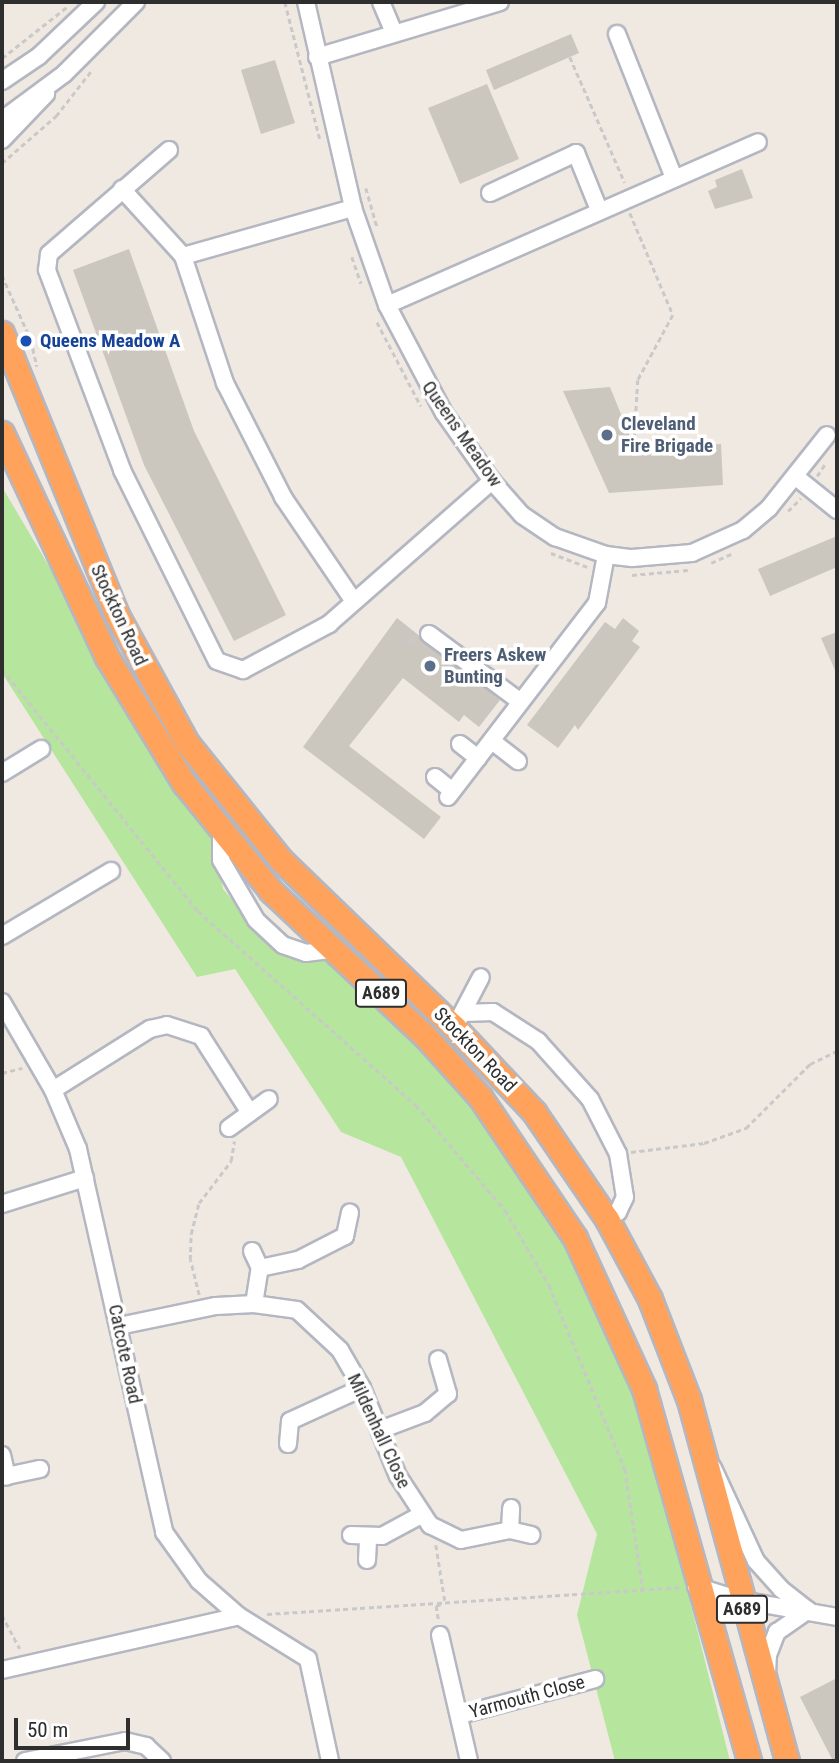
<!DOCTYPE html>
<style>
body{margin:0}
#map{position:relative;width:839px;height:1763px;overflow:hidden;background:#efe9e1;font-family:"Roboto Condensed",sans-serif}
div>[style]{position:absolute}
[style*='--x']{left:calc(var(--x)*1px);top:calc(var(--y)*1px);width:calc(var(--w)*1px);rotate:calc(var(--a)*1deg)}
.green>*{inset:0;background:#b6e59e}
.building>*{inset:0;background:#cbc7bf}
.path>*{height:2.5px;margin-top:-1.25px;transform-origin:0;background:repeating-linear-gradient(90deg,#c9c9c9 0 5px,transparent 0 8.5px)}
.roads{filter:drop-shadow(2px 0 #b4b7c1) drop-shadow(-2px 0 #b4b7c1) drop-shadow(0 2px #b4b7c1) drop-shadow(0 -2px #b4b7c1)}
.minor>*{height:16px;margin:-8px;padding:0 8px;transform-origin:8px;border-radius:8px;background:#fff}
.highway>*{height:23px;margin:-11.5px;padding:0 11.5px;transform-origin:11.5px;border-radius:11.5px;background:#ffa35c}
.dots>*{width:19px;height:19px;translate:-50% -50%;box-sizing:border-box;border:4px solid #fff;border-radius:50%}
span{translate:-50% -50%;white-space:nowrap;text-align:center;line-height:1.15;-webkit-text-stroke:7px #fff;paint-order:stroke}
.shield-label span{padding:2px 5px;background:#fff;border:2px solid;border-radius:5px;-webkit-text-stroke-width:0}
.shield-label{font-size:18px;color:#2e2e2e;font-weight:700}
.transit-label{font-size:19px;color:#164399;font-weight:700}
.left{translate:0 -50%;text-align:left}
.service-label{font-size:19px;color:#4e5e75;font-weight:700}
.street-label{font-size:19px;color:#2e2e2e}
.frame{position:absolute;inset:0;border:4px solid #2e2e2e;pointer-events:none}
.scale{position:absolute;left:14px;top:1718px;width:116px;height:32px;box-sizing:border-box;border:4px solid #2e2e2e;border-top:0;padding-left:9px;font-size:21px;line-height:24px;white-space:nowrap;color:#2e2e2e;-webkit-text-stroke:5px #fff;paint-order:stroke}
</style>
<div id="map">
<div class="green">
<i style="clip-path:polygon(2px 487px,215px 846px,223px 889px,272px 946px,307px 961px,331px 958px,439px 1067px,515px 1159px,575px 1258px,645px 1421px,730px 1761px,615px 1761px,577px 1615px,597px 1534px,401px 1157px,341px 1132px,235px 969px,197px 977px,2px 673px)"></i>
</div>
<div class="building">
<i style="clip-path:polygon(571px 34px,579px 53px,494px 90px,486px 70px)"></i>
<i style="clip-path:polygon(275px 60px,295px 123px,261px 134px,241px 70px)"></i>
<i style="clip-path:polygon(487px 84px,519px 159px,460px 184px,428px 108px)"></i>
<i style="clip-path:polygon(742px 169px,753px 198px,715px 209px,708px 191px,717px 187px,715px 180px)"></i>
<i style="clip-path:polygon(129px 249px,194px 431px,286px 615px,234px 641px,144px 465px,73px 270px)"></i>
<i style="clip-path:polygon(610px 387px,635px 449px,721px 444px,723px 485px,609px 493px,563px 391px)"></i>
<i style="clip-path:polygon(837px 536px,837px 567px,770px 596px,758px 569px)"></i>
<i style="clip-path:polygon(397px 618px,500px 700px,479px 727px,464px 715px,459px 722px,403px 678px,349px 746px,441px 817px,424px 839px,303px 747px)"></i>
<i style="clip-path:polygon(623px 618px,639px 631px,632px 641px,640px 647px,578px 730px,575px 725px,558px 748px,527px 725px,605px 622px,615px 629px)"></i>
<i style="clip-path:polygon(837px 632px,837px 675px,821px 638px)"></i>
<i style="clip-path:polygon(837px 1678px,837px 1761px,833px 1761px,800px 1697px)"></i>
</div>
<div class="path">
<i style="--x:285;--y:2;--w:141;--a:75.7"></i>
<i style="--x:570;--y:57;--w:137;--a:66.4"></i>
<i style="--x:2;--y:58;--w:84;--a:-38.2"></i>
<i style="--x:2;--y:163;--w:72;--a:-41"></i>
<i style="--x:56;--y:116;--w:58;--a:-52"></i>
<i style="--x:366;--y:188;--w:40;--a:74"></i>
<i style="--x:630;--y:213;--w:111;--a:67.1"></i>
<i style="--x:673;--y:315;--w:74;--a:118.3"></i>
<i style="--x:638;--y:380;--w:66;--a:93.5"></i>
<i style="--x:352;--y:257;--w:28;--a:71"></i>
<i style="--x:2;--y:275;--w:71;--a:66"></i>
<i style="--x:31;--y:340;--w:27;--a:77"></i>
<i style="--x:377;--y:322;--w:95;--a:62.4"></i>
<i style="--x:817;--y:476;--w:14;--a:-56"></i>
<i style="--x:788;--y:511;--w:18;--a:-45"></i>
<i style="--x:551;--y:553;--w:39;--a:21"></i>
<i style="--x:711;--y:563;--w:24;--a:-24"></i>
<i style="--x:632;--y:575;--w:56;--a:-5.1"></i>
<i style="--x:409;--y:642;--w:6;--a:-45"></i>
<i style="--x:413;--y:638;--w:6;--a:72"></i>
<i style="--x:2;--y:669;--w:311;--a:51"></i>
<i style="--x:198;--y:911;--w:292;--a:41.7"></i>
<i style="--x:416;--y:1105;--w:138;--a:49.7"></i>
<i style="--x:505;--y:1210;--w:87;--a:59.6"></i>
<i style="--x:549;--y:1285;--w:199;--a:67.6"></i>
<i style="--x:625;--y:1469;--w:121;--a:81.5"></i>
<i style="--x:2;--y:1073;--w:21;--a:-14"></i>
<i style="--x:631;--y:1152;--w:74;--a:-7"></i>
<i style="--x:704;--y:1143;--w:45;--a:-19.7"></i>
<i style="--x:746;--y:1128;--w:91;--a:-45"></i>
<i style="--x:810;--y:1064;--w:30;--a:-26"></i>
<i style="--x:199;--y:1295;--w:36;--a:-104"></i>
<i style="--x:190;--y:1260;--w:26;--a:-88"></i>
<i style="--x:191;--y:1234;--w:32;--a:-76"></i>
<i style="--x:199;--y:1203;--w:53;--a:-52.7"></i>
<i style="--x:231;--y:1161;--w:20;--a:-81"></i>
<i style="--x:436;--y:1545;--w:57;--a:80.9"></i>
<i style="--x:267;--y:1614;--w:413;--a:-3.7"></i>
<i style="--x:2;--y:1615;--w:38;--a:62"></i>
<i style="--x:438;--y:1619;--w:13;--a:-99"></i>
<i style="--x:436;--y:1606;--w:5;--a:-22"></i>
</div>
<div class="roads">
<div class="minor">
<i style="--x:306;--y:2;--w:211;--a:77.1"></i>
<i style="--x:353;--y:208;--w:103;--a:70.7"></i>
<i style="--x:387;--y:305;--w:122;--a:62.2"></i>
<i style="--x:444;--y:413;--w:83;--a:54.8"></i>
<i style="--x:492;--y:481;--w:45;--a:48.6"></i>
<i style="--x:522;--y:515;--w:40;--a:34"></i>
<i style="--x:555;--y:537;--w:54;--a:19.4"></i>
<i style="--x:606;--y:555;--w:26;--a:7"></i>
<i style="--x:632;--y:558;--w:60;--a:-4.8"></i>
<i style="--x:692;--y:553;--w:56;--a:-24.3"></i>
<i style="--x:743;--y:530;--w:34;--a:-40"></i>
<i style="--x:769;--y:508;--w:93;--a:-51.5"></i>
<i style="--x:381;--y:2;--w:34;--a:67"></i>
<i style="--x:617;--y:34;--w:155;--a:68.4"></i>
<i style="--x:317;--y:57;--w:191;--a:-16.7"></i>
<i style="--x:2;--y:81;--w:45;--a:-34"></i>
<i style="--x:39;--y:56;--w:79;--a:-43.5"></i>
<i style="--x:2;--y:120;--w:77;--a:-36.6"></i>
<i style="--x:64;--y:74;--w:102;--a:-45"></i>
<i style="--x:2;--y:140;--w:64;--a:-46.3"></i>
<i style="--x:169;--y:150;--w:159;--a:139.1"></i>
<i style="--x:49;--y:254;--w:16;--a:97"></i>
<i style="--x:47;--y:270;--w:214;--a:69.4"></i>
<i style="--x:122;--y:470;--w:213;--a:63.6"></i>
<i style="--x:217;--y:661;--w:28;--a:19"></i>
<i style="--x:243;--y:670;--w:98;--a:-28.1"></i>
<i style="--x:329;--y:624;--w:217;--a:-41.3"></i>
<i style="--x:122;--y:189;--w:91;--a:47.7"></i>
<i style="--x:183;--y:256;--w:134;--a:71.7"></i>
<i style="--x:225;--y:383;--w:128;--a:63"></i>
<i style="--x:283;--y:497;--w:125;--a:55.8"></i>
<i style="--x:490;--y:193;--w:95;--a:-24.9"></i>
<i style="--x:576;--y:153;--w:61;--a:68"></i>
<i style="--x:183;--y:256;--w:177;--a:-15.8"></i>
<i style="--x:387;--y:305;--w:405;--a:-23.7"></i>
<i style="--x:796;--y:477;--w:53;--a:38.8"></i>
<i style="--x:429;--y:634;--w:114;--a:36.5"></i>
<i style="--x:492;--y:741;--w:33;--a:38"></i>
<i style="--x:460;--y:744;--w:23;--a:38"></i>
<i style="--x:2;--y:773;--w:46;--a:-31.6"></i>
<i style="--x:435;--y:777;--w:22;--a:39"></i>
<i style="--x:448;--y:797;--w:245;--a:-52.5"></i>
<i style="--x:597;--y:603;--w:49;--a:-79.4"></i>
<i style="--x:221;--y:831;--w:29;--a:90"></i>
<i style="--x:221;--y:860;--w:69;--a:59.7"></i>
<i style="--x:256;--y:920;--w:37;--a:43"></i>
<i style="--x:283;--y:945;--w:24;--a:19"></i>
<i style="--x:306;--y:953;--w:26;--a:-7"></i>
<i style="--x:2;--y:936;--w:127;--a:-30.8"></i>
<i style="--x:2;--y:1002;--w:102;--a:59.9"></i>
<i style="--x:53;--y:1090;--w:64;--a:67"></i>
<i style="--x:78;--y:1149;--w:393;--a:77.3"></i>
<i style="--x:164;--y:1532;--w:60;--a:54.5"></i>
<i style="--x:199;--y:1581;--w:53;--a:41.2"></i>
<i style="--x:239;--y:1616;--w:81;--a:31.9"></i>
<i style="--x:308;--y:1659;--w:104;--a:77.8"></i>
<i style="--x:463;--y:1013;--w:30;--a:-2"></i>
<i style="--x:493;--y:1012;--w:54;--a:32.8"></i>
<i style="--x:538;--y:1041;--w:78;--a:48.1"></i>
<i style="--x:590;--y:1099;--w:62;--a:63"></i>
<i style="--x:618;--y:1154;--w:44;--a:80.8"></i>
<i style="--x:625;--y:1197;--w:17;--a:115"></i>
<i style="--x:618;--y:1212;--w:13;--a:148"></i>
<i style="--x:459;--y:1019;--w:47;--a:-62.4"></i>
<i style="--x:53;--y:1090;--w:115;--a:-32.2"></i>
<i style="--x:150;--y:1029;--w:17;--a:-13"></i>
<i style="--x:167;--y:1025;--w:36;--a:18"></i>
<i style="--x:201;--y:1036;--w:91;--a:57.5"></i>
<i style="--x:229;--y:1128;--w:49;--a:-35.9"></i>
<i style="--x:2;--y:1204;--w:87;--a:-17.4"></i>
<i style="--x:252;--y:1251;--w:19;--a:65"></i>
<i style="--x:254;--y:1304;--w:36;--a:-81"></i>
<i style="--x:260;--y:1268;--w:39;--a:-12"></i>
<i style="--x:298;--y:1260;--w:53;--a:-27.1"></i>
<i style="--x:345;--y:1236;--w:24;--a:-78"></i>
<i style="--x:119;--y:1326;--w:99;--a:-11.7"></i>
<i style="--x:216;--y:1306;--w:38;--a:-3"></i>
<i style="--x:254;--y:1304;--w:43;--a:7.9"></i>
<i style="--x:297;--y:1310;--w:59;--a:42.9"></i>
<i style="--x:340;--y:1350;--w:44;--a:59.9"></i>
<i style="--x:362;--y:1388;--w:95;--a:67.8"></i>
<i style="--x:398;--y:1476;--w:59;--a:56.9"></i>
<i style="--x:430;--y:1525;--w:34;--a:26"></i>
<i style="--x:461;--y:1540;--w:50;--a:-11.5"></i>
<i style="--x:510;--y:1530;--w:22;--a:13"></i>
<i style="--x:380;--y:1430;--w:48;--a:-20.7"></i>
<i style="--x:425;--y:1413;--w:30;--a:-40"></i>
<i style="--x:448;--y:1394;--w:36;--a:-106"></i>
<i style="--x:288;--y:1444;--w:23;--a:-85"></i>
<i style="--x:290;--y:1421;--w:79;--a:-24.6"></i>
<i style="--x:2;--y:1455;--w:22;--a:77"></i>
<i style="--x:713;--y:1468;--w:102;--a:65.2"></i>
<i style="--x:756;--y:1561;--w:38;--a:48"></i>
<i style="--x:781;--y:1589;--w:34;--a:38"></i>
<i style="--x:2;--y:1477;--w:39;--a:-12"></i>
<i style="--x:510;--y:1530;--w:22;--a:-87"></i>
<i style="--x:351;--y:1535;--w:31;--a:2"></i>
<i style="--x:382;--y:1536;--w:44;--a:-28.3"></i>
<i style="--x:367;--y:1560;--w:21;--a:-87"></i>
<i style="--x:696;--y:1586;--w:46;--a:17.7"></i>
<i style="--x:740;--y:1600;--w:98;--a:9.9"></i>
<i style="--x:440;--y:1635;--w:129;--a:77"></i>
<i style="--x:2;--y:1670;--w:243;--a:-12.8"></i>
<i style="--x:767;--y:1673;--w:18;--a:-87"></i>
<i style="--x:768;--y:1655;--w:25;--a:-69"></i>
<i style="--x:777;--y:1632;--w:38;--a:-35"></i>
<i style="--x:460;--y:1715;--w:140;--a:-14.9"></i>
<i style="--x:25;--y:1761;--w:102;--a:-11.3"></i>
<i style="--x:125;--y:1741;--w:22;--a:13"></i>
<i style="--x:146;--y:1746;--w:22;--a:43"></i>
</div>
<div class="highway">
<i style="--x:2;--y:333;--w:305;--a:67.8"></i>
<i style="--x:117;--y:615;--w:146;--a:61.3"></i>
<i style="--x:187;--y:743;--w:150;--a:51.2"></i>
<i style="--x:281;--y:860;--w:240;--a:44"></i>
<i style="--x:454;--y:1027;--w:117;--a:46.7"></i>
<i style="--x:534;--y:1112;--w:130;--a:55.7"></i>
<i style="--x:607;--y:1219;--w:91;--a:61.7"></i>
<i style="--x:650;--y:1299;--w:108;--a:68.9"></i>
<i style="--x:689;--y:1400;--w:374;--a:74.8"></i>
<i style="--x:2;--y:433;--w:247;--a:64.9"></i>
<i style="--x:107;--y:657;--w:148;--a:58.6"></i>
<i style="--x:184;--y:783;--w:139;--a:51.1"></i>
<i style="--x:271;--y:891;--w:213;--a:43.3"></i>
<i style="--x:426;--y:1037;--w:81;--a:48"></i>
<i style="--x:480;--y:1097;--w:170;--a:56"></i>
<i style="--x:575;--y:1238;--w:166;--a:65.4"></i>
<i style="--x:644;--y:1389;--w:387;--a:74.2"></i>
</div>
</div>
<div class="dots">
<i style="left:26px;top:341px;background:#1a4fb4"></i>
<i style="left:607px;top:435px;background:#5c6f8a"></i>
<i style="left:430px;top:666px;background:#5c6f8a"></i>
</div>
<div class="shield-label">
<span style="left:381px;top:993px">A689</span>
<span style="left:742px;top:1609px">A689</span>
</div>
<div class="transit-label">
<span class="left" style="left:40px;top:341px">Queens Meadow A</span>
</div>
<div class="service-label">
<span class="left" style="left:621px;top:435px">Cleveland<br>Fire Brigade</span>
<span class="left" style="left:444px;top:666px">Freers Askew<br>Bunting</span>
</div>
<div class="street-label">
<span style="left:462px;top:434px;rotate:55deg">Queens Meadow</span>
<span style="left:119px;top:615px;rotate:65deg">Stockton Road</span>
<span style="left:475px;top:1050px;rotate:46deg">Stockton Road</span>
<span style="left:125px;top:1354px;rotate:78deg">Catcote Road</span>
<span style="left:379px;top:1431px;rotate:65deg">Mildenhall Close</span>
<span style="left:527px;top:1697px;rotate:-15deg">Yarmouth Close</span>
</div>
<div class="frame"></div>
<div class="scale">50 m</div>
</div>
